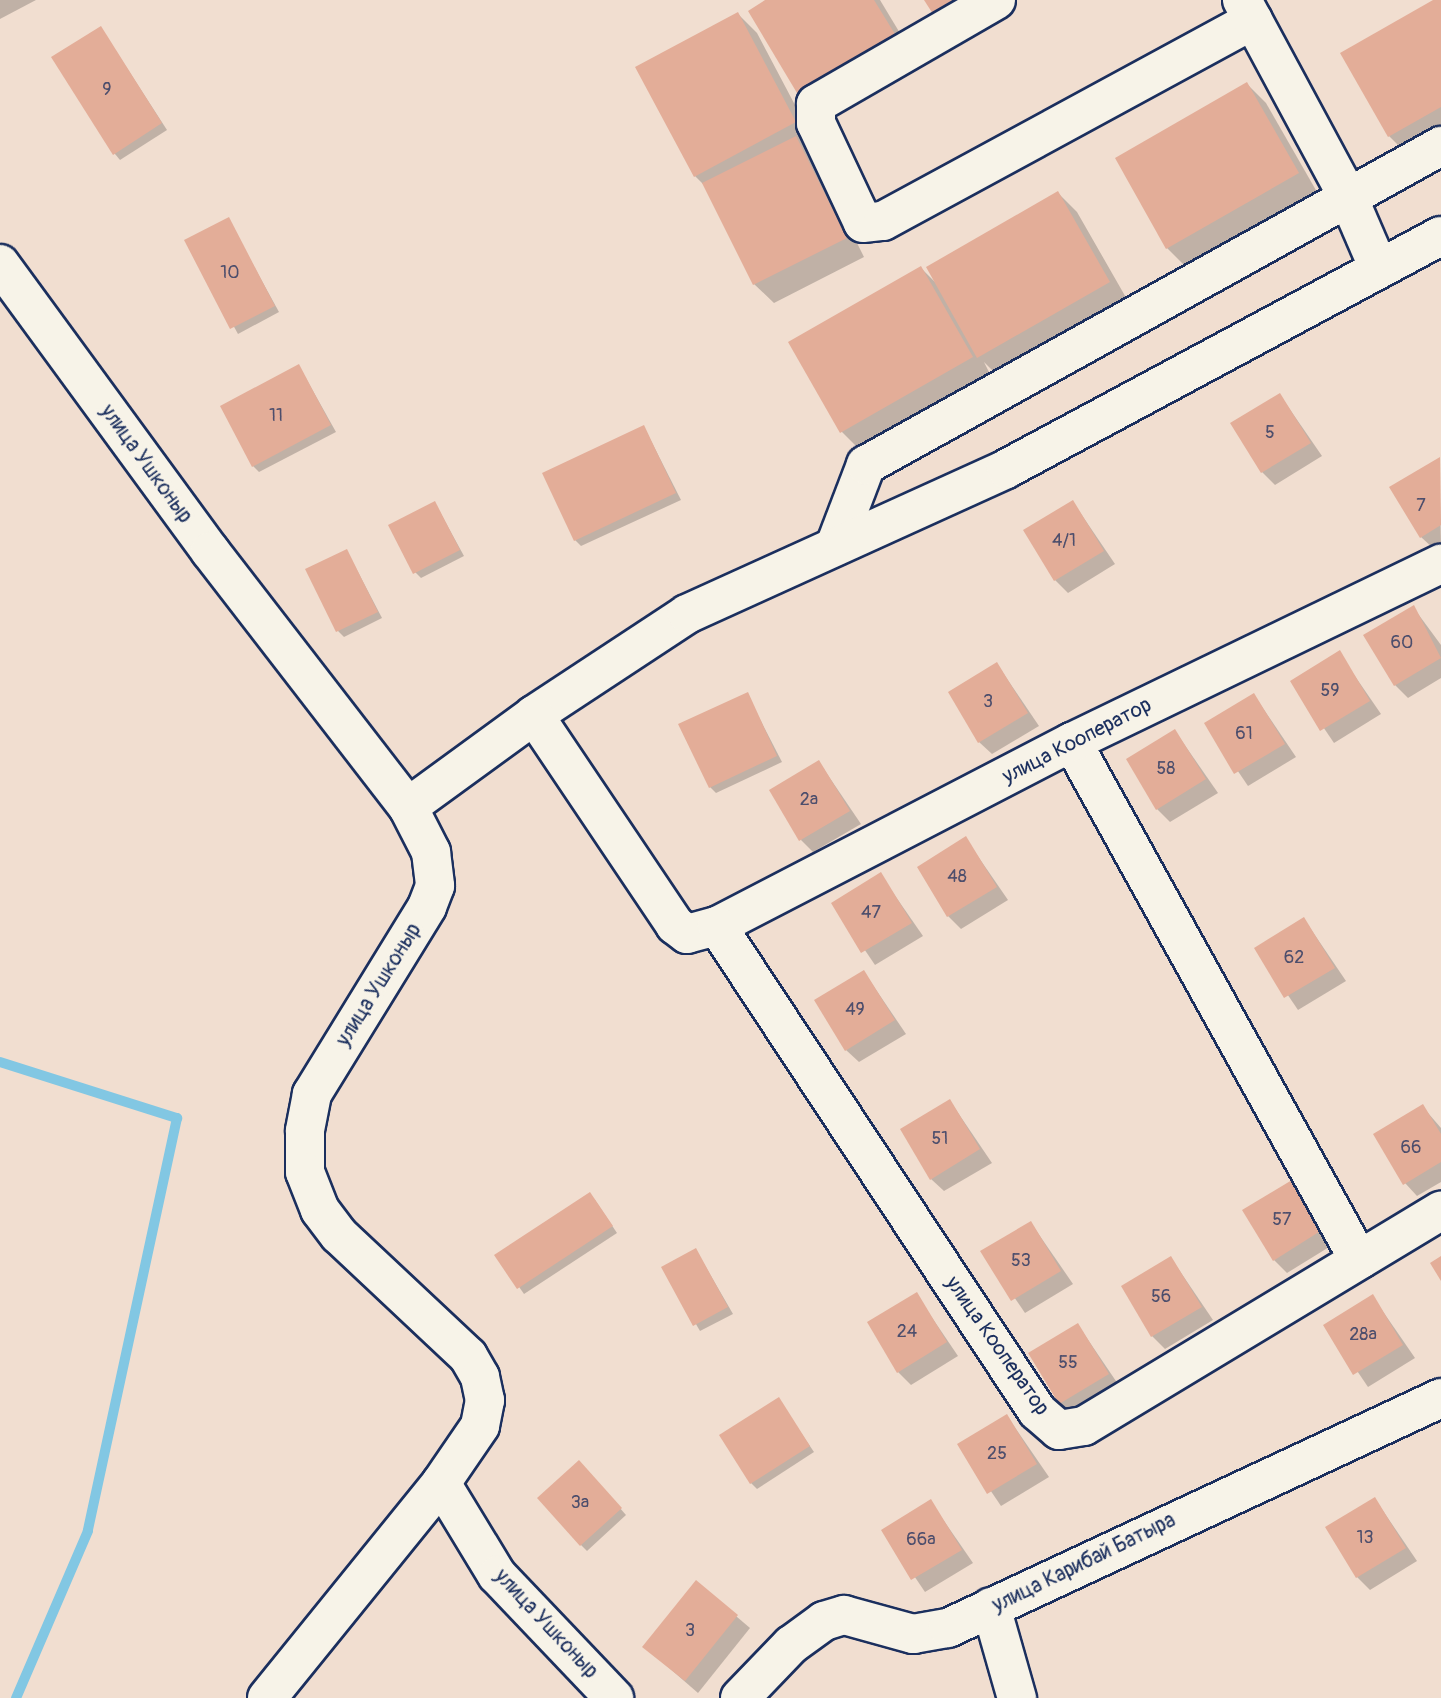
<!DOCTYPE html>
<meta charset="utf-8">
<style>
body{margin:0}
#map{position:relative;width:1441px;height:1698px;overflow:hidden;background:#f1ded0;font-family:Pangolin,sans-serif}
div>[style]{position:absolute}
[style*='--x']{left:calc(var(--x)*1px);top:calc(var(--y)*1px);width:calc(var(--w)*1px);rotate:calc(var(--a)*1deg)}
.shadow>*{inset:0;background:#0003}
.stream>*{height:10px;margin:-5px;padding:0 5px;transform-origin:5px;border-radius:5px;background:#82c7e3}
.building>*{inset:0;background:#e3ad98}
.roads{filter:drop-shadow(2px 0 #1b2f5e) drop-shadow(-2px 0 #1b2f5e) drop-shadow(0 2px #1b2f5e) drop-shadow(0 -2px #1b2f5e)}
.minor>*{height:38px;margin:-19px;padding:0 19px;transform-origin:19px;border-radius:19px;background:#f7f3e8}
span{translate:-50% -50%;white-space:nowrap;text-align:center;line-height:1.15;-webkit-text-stroke:7px #f7f3e8;paint-order:stroke}
.number-label{font-size:18px;color:#4d4e6c}
.number-label span{-webkit-text-stroke-width:0}
.street-label{font-size:21px;color:#1b2f5e}
</style>
<div id="map">
<div class="shadow">
<i style="clip-path:polygon(0 0,36px 0,0 19px)"></i>
<i style="clip-path:polygon(769px 0,880px 0,915px 58px)"></i>
<i style="clip-path:polygon(1437px 0,1441px 0,1441px 137px,1408px 155px,1389px 136px)"></i>
<i style="clip-path:polygon(738px 14px,757px 33px,814px 141px,804px 147px,814px 157px,864px 257px,774px 303px,754px 284px,706px 187px,695px 176px)"></i>
<i style="clip-path:polygon(101px 28px,167px 130px,120px 160px,115px 154px)"></i>
<i style="clip-path:polygon(1247px 84px,1266px 103px,1317px 192px,1186px 267px,1167px 248px)"></i>
<i style="clip-path:polygon(1058px 193px,1077px 212px,1128px 301px,998px 376px,984px 362px,991px 376px,860px 450px,841px 431px,921px 268px,935px 282px)"></i>
<i style="clip-path:polygon(228px 219px,279px 312px,238px 334px,187px 241px)"></i>
<i style="clip-path:polygon(299px 366px,336px 432px,259px 472px,253px 466px)"></i>
<i style="clip-path:polygon(1280px 395px,1322px 456px,1275px 485px,1262px 472px)"></i>
<i style="clip-path:polygon(644px 427px,681px 500px,581px 546px,575px 540px)"></i>
<i style="clip-path:polygon(1439px 459px,1441px 545px,1434px 549px,1421px 537px)"></i>
<i style="clip-path:polygon(1073px 502px,1115px 564px,1068px 593px,1055px 580px)"></i>
<i style="clip-path:polygon(435px 503px,464px 556px,421px 578px,415px 572px)"></i>
<i style="clip-path:polygon(347px 551px,382px 618px,344px 637px,338px 631px)"></i>
<i style="clip-path:polygon(1413px 607px,1441px 645px,1441px 678px,1408px 698px,1395px 685px)"></i>
<i style="clip-path:polygon(1339px 653px,1381px 714px,1334px 743px,1292px 681px)"></i>
<i style="clip-path:polygon(997px 664px,1039px 726px,992px 754px,979px 742px)"></i>
<i style="clip-path:polygon(747px 694px,782px 762px,716px 793px,710px 787px)"></i>
<i style="clip-path:polygon(1254px 695px,1296px 757px,1248px 786px,1206px 724px)"></i>
<i style="clip-path:polygon(1175px 731px,1218px 793px,1170px 822px,1157px 809px)"></i>
<i style="clip-path:polygon(819px 762px,861px 824px,813px 852px,801px 840px)"></i>
<i style="clip-path:polygon(966px 839px,1008px 900px,961px 929px,948px 916px)"></i>
<i style="clip-path:polygon(880px 874px,923px 936px,875px 965px,833px 903px)"></i>
<i style="clip-path:polygon(1304px 919px,1346px 981px,1298px 1010px,1256px 948px)"></i>
<i style="clip-path:polygon(864px 972px,906px 1034px,859px 1062px,846px 1050px)"></i>
<i style="clip-path:polygon(950px 1101px,992px 1163px,944px 1191px,931px 1179px)"></i>
<i style="clip-path:polygon(1422px 1106px,1441px 1128px,1441px 1182px,1417px 1196px,1405px 1183px)"></i>
<i style="clip-path:polygon(1292px 1182px,1334px 1244px,1287px 1273px,1274px 1260px)"></i>
<i style="clip-path:polygon(595px 1200px,617px 1233px,524px 1294px,497px 1255px)"></i>
<i style="clip-path:polygon(1031px 1223px,1073px 1284px,1025px 1313px,983px 1251px)"></i>
<i style="clip-path:polygon(696px 1250px,733px 1314px,700px 1331px,663px 1268px)"></i>
<i style="clip-path:polygon(1171px 1258px,1213px 1320px,1165px 1349px,1152px 1336px)"></i>
<i style="clip-path:polygon(916px 1294px,958px 1356px,911px 1385px,898px 1372px)"></i>
<i style="clip-path:polygon(1373px 1297px,1415px 1358px,1368px 1387px,1326px 1325px)"></i>
<i style="clip-path:polygon(1078px 1325px,1120px 1387px,1073px 1415px,1060px 1403px)"></i>
<i style="clip-path:polygon(778px 1399px,814px 1452px,757px 1489px,751px 1483px)"></i>
<i style="clip-path:polygon(1007px 1416px,1049px 1477px,1001px 1506px,959px 1444px)"></i>
<i style="clip-path:polygon(585px 1468px,626px 1515px,587px 1551px,581px 1545px)"></i>
<i style="clip-path:polygon(1375px 1499px,1417px 1561px,1370px 1590px,1357px 1577px)"></i>
<i style="clip-path:polygon(931px 1502px,973px 1563px,925px 1592px,883px 1530px)"></i>
<i style="clip-path:polygon(696px 1582px,750px 1628px,698px 1693px,645px 1647px)"></i>
</div>
<div class="stream">
<i style="--x:0;--y:1062;--w:186;--a:17.6"></i>
<i style="--x:177;--y:1118;--w:422;--a:102.2"></i>
<i style="--x:88;--y:1531;--w:182;--a:113.3"></i>
</div>
<div class="building">
<i style="clip-path:polygon(765px 0,874px 0,898px 39px,800px 98px,748px 11px)"></i>
<i style="clip-path:polygon(924px 0,956px 0,933px 14px)"></i>
<i style="clip-path:polygon(1433px 0,1441px 0,1441px 107px,1388px 137px,1340px 53px)"></i>
<i style="clip-path:polygon(738px 12px,796px 122px,694px 177px,635px 67px)"></i>
<i style="clip-path:polygon(101px 26px,162px 123px,113px 155px,51px 57px)"></i>
<i style="clip-path:polygon(1247px 82px,1299px 173px,1166px 249px,1115px 158px)"></i>
<i style="clip-path:polygon(796px 136px,847px 238px,753px 285px,702px 183px)"></i>
<i style="clip-path:polygon(1058px 191px,1110px 282px,977px 358px,926px 267px)"></i>
<i style="clip-path:polygon(229px 217px,275px 306px,230px 329px,184px 240px)"></i>
<i style="clip-path:polygon(921px 266px,973px 357px,840px 433px,788px 342px)"></i>
<i style="clip-path:polygon(299px 364px,331px 425px,252px 467px,220px 406px)"></i>
<i style="clip-path:polygon(1280px 393px,1311px 443px,1261px 473px,1230px 423px)"></i>
<i style="clip-path:polygon(644px 425px,676px 493px,574px 541px,542px 473px)"></i>
<i style="clip-path:polygon(1440px 457px,1441px 525px,1420px 538px,1389px 487px)"></i>
<i style="clip-path:polygon(1073px 500px,1104px 551px,1054px 581px,1023px 530px)"></i>
<i style="clip-path:polygon(435px 501px,460px 550px,413px 574px,388px 525px)"></i>
<i style="clip-path:polygon(347px 549px,378px 612px,336px 632px,305px 569px)"></i>
<i style="clip-path:polygon(1414px 605px,1441px 658px,1394px 686px,1363px 635px)"></i>
<i style="clip-path:polygon(1340px 650px,1370px 701px,1320px 731px,1290px 681px)"></i>
<i style="clip-path:polygon(997px 662px,1028px 713px,978px 743px,948px 692px)"></i>
<i style="clip-path:polygon(748px 692px,777px 756px,709px 788px,678px 724px)"></i>
<i style="clip-path:polygon(1254px 693px,1285px 744px,1234px 774px,1204px 723px)"></i>
<i style="clip-path:polygon(1175px 729px,1206px 779px,1156px 810px,1126px 759px)"></i>
<i style="clip-path:polygon(819px 760px,850px 811px,799px 841px,769px 790px)"></i>
<i style="clip-path:polygon(966px 836px,997px 887px,947px 917px,917px 867px)"></i>
<i style="clip-path:polygon(881px 872px,912px 923px,861px 953px,831px 903px)"></i>
<i style="clip-path:polygon(1304px 917px,1335px 968px,1284px 998px,1254px 948px)"></i>
<i style="clip-path:polygon(864px 970px,895px 1020px,845px 1051px,814px 1000px)"></i>
<i style="clip-path:polygon(950px 1099px,980px 1149px,930px 1180px,900px 1129px)"></i>
<i style="clip-path:polygon(1423px 1104px,1441px 1134px,1441px 1162px,1403px 1185px,1373px 1134px)"></i>
<i style="clip-path:polygon(1292px 1180px,1322px 1230px,1273px 1261px,1242px 1210px)"></i>
<i style="clip-path:polygon(590px 1192px,613px 1226px,517px 1289px,494px 1255px)"></i>
<i style="clip-path:polygon(1031px 1221px,1061px 1271px,1011px 1301px,980px 1251px)"></i>
<i style="clip-path:polygon(696px 1248px,728px 1307px,693px 1326px,661px 1267px)"></i>
<i style="clip-path:polygon(1171px 1256px,1202px 1307px,1151px 1337px,1121px 1286px)"></i>
<i style="clip-path:polygon(1441px 1256px,1441px 1281px,1430px 1263px)"></i>
<i style="clip-path:polygon(917px 1292px,947px 1342px,897px 1373px,867px 1322px)"></i>
<i style="clip-path:polygon(1373px 1294px,1403px 1345px,1353px 1375px,1323px 1325px)"></i>
<i style="clip-path:polygon(1078px 1323px,1109px 1374px,1059px 1404px,1028px 1353px)"></i>
<i style="clip-path:polygon(779px 1397px,810px 1446px,750px 1484px,719px 1435px)"></i>
<i style="clip-path:polygon(1007px 1414px,1037px 1464px,987px 1494px,957px 1444px)"></i>
<i style="clip-path:polygon(579px 1460px,622px 1508px,580px 1546px,537px 1498px)"></i>
<i style="clip-path:polygon(1375px 1497px,1406px 1548px,1356px 1578px,1325px 1527px)"></i>
<i style="clip-path:polygon(931px 1499px,962px 1550px,911px 1580px,881px 1530px)"></i>
<i style="clip-path:polygon(696px 1580px,738px 1615px,685px 1681px,642px 1647px)"></i>
</div>
<div class="roads">
<div class="minor">
<i style="--x:996;--y:0;--w:208;--a:150"></i>
<i style="--x:816;--y:104;--w:19;--a:90"></i>
<i style="--x:816;--y:123;--w:110;--a:64.8"></i>
<i style="--x:863;--y:223;--w:20;--a:-6"></i>
<i style="--x:883;--y:221;--w:421;--a:-28.5"></i>
<i style="--x:1242;--y:0;--w:224;--a:61.7"></i>
<i style="--x:1348;--y:197;--w:78;--a:66.7"></i>
<i style="--x:0;--y:264;--w:356;--a:53.8"></i>
<i style="--x:210;--y:551;--w:324;--a:52.3"></i>
<i style="--x:408;--y:807;--w:51;--a:62.9"></i>
<i style="--x:431;--y:852;--w:34;--a:83"></i>
<i style="--x:435;--y:886;--w:22;--a:111"></i>
<i style="--x:427;--y:907;--w:220;--a:121.6"></i>
<i style="--x:312;--y:1094;--w:38;--a:101"></i>
<i style="--x:305;--y:1131;--w:41;--a:90"></i>
<i style="--x:305;--y:1172;--w:41;--a:68.5"></i>
<i style="--x:320;--y:1210;--w:31;--a:53"></i>
<i style="--x:339;--y:1235;--w:177;--a:43.2"></i>
<i style="--x:468;--y:1356;--w:24;--a:60"></i>
<i style="--x:480;--y:1377;--w:24;--a:78"></i>
<i style="--x:485;--y:1400;--w:26;--a:101"></i>
<i style="--x:480;--y:1426;--w:69;--a:124.4"></i>
<i style="--x:441;--y:1483;--w:108;--a:58.7"></i>
<i style="--x:497;--y:1575;--w:170;--a:46.4"></i>
<i style="--x:835;--y:546;--w:87;--a:-69.1"></i>
<i style="--x:866;--y:465;--w:658;--a:-29.02"></i>
<i style="--x:534;--y:715;--w:183;--a:-33.4"></i>
<i style="--x:687;--y:614;--w:350;--a:-24.4"></i>
<i style="--x:1006;--y:469;--w:493;--a:-28.2"></i>
<i style="--x:1072;--y:742;--w:592;--a:61.01"></i>
<i style="--x:408;--y:807;--w:156;--a:-36.1"></i>
<i style="--x:534;--y:715;--w:253;--a:56.1"></i>
<i style="--x:675;--y:925;--w:15;--a:37"></i>
<i style="--x:687;--y:934;--w:31;--a:-15"></i>
<i style="--x:717;--y:926;--w:400;--a:-27.4"></i>
<i style="--x:1072;--y:742;--w:410;--a:-25.8"></i>
<i style="--x:717;--y:926;--w:581;--a:56.58"></i>
<i style="--x:1037;--y:1411;--w:29;--a:41"></i>
<i style="--x:1059;--y:1430;--w:25;--a:-9"></i>
<i style="--x:1084;--y:1426;--w:417;--a:-31.1"></i>
<i style="--x:991;--y:1607;--w:95;--a:74.1"></i>
<i style="--x:267;--y:1698;--w:277;--a:-51"></i>
<i style="--x:740;--y:1698;--w:74;--a:-46.1"></i>
<i style="--x:791;--y:1645;--w:41;--a:-36"></i>
<i style="--x:824;--y:1621;--w:21;--a:-17"></i>
<i style="--x:844;--y:1615;--w:72;--a:15.4"></i>
<i style="--x:913;--y:1634;--w:36;--a:-10"></i>
<i style="--x:948;--y:1628;--w:544;--a:-25.01"></i>
</div>
</div>
<div class="number-label">
<span style="left:107px;top:90px">9</span>
<span style="left:230px;top:273px">10</span>
<span style="left:276px;top:416px">11</span>
<span style="left:1270px;top:433px">5</span>
<span style="left:1421px;top:506px">7</span>
<span style="left:1064px;top:541px">4/1</span>
<span style="left:1402px;top:643px">60</span>
<span style="left:1330px;top:691px">59</span>
<span style="left:988px;top:702px">3</span>
<span style="left:1244px;top:734px">61</span>
<span style="left:1166px;top:769px">58</span>
<span style="left:809px;top:800px">2а</span>
<span style="left:957px;top:877px">48</span>
<span style="left:871px;top:913px">47</span>
<span style="left:1294px;top:958px">62</span>
<span style="left:855px;top:1010px">49</span>
<span style="left:940px;top:1139px">51</span>
<span style="left:1411px;top:1148px">66</span>
<span style="left:1282px;top:1220px">57</span>
<span style="left:1021px;top:1261px">53</span>
<span style="left:1161px;top:1297px">56</span>
<span style="left:907px;top:1332px">24</span>
<span style="left:1363px;top:1335px">28а</span>
<span style="left:1068px;top:1363px">55</span>
<span style="left:997px;top:1454px">25</span>
<span style="left:580px;top:1503px">3а</span>
<span style="left:1365px;top:1538px">13</span>
<span style="left:921px;top:1540px">66а</span>
<span style="left:690px;top:1631px">3</span>
</div>
<div class="street-label">
<span style="left:146px;top:464px;rotate:54deg">улица Ушконыр</span>
<span style="left:1077px;top:741px;rotate:-27deg">улица Кооператор</span>
<span style="left:379px;top:985px;rotate:-58deg">улица Ушконыр</span>
<span style="left:997px;top:1346px;rotate:55deg">улица Кооператор</span>
<span style="left:1084px;top:1563px;rotate:-26deg">улица Карибай Батыра</span>
<span style="left:546px;top:1624px;rotate:47deg">улица Ушконыр</span>
</div>
</div>
